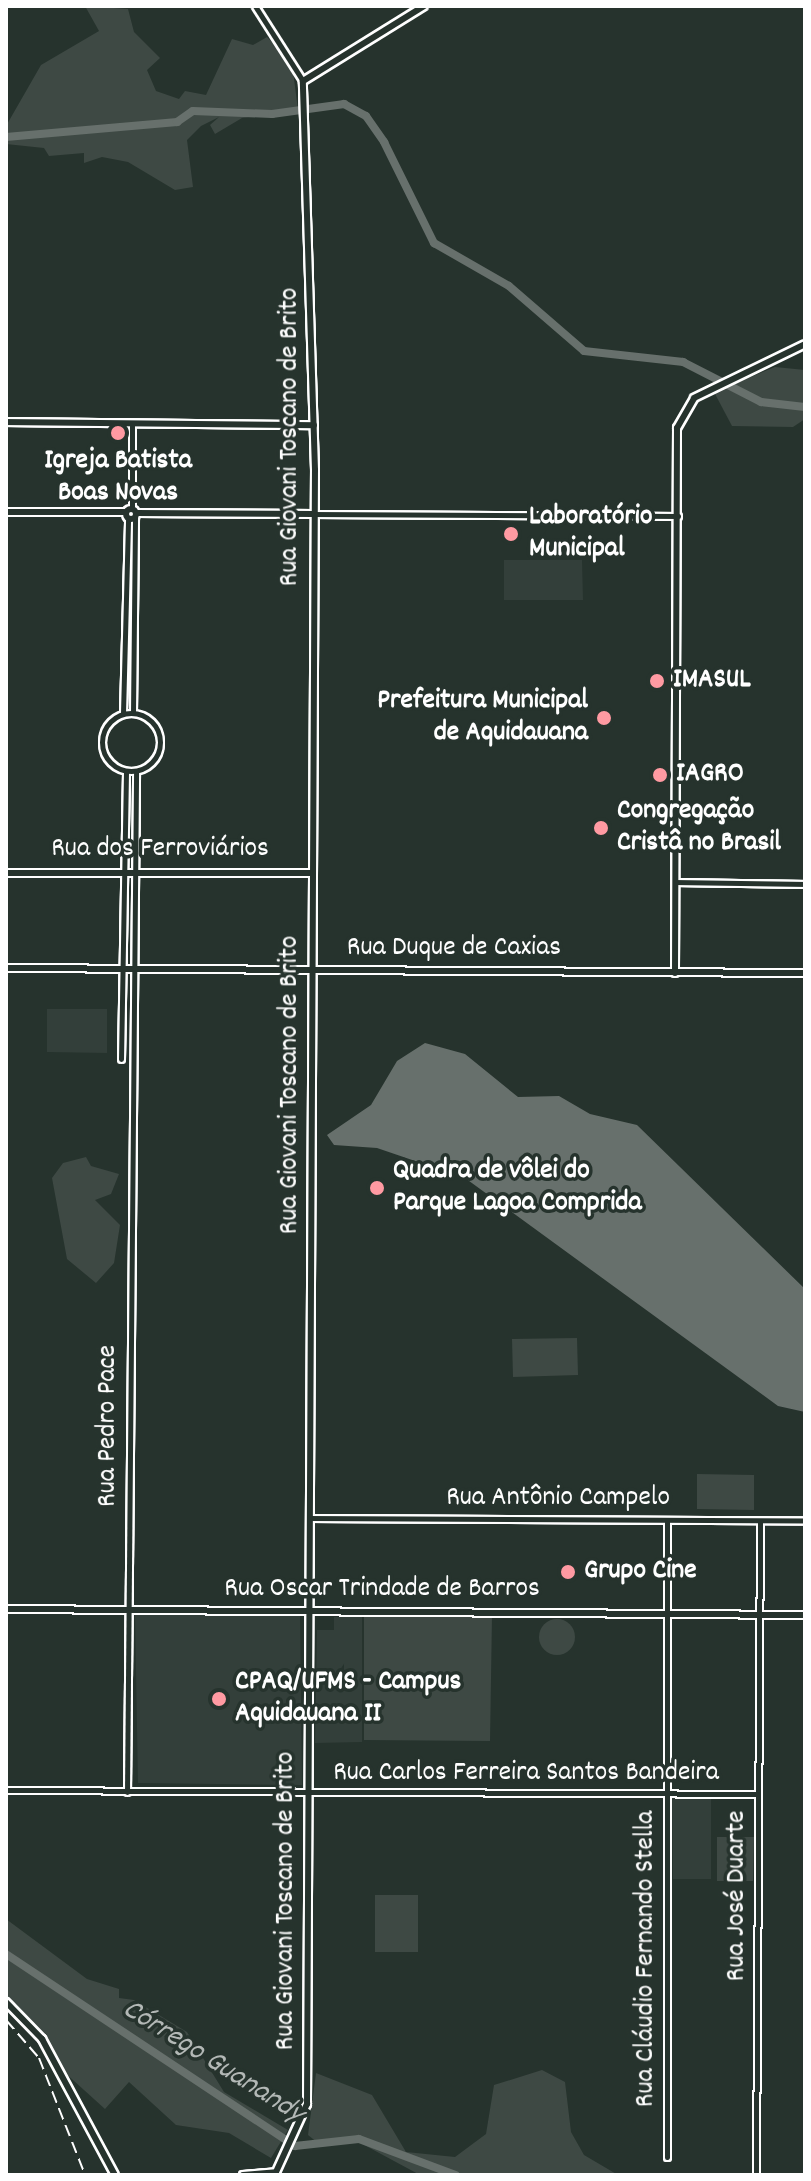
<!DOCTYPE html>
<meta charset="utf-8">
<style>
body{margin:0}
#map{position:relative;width:811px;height:2181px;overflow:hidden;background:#26332d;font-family:Dekko,sans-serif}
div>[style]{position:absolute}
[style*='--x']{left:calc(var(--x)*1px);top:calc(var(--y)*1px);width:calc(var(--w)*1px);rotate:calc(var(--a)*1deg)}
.built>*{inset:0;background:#333f3a}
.green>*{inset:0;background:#3e4944}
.round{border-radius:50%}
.water>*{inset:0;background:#67706c}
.river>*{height:8px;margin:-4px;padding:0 4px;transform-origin:4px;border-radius:4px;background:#67706c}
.roads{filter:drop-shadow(2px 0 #fff) drop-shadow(-2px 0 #fff) drop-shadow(0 2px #fff) drop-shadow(0 -2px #fff)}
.tertiary>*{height:5px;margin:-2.5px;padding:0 2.5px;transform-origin:2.5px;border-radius:2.5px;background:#26332d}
.tertiary>.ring{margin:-2.5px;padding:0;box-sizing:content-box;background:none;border:5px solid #26332d;border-radius:50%}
.secondary>*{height:6px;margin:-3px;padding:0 3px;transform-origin:3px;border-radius:3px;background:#26332d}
.secondary>.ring{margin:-3px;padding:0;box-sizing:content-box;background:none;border:6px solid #26332d;border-radius:50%}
.rail>*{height:2px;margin-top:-1px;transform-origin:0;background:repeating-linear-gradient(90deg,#fff 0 12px,transparent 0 18px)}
.dots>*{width:22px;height:22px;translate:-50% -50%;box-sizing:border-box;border:4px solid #26332d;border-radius:50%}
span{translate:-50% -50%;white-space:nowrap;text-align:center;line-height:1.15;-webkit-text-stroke:7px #26332d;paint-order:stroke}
.street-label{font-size:28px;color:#fff}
.poi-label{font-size:28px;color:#fff;font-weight:700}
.left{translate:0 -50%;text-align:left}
.right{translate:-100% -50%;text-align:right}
.water-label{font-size:30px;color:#b3b8b6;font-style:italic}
.frame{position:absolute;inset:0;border:8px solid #fff;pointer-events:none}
</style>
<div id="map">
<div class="built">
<i style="clip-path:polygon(504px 560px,582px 560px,583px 600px,504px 600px)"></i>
<i style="clip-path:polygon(47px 1009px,107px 1009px,107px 1053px,47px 1052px)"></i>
<i style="clip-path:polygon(135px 1613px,300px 1614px,302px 1785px,138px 1783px)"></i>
<i style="clip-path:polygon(334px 1617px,362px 1617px,362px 1742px,315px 1743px,317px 1630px,334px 1630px)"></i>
<i style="clip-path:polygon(672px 1798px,711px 1798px,711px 1879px,673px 1879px)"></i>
</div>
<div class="green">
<i style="clip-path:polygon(85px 6px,128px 9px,134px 32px,160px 58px,147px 70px,156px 91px,179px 99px,185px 91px,206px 95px,232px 39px,253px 45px,267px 37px,292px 63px,298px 110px,242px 118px,215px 134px,210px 125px,219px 117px,201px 126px,187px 140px,193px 187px,175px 190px,128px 162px,102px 157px,84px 163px,84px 153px,49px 156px,44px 148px,6px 144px,6px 126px,41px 65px,99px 31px)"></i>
<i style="clip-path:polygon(775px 367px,805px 370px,805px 419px,793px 427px,732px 426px,714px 392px)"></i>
<i style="clip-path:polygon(86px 1157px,91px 1166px,119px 1174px,111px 1194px,95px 1200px,120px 1225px,114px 1263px,96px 1283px,67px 1259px,52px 1178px,63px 1163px)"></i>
<i style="clip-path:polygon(577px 1338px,578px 1375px,513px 1377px,512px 1339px)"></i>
<i style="clip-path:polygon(697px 1474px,754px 1475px,754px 1510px,697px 1509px)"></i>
<i style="clip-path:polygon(364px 1614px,492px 1615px,490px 1741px,364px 1740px)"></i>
<i class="round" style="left:539px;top:1619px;width:36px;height:36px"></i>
<i style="clip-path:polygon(717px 1837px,754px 1837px,753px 1881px,717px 1881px)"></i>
<i style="clip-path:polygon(375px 1895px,418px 1895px,418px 1952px,375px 1952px)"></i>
<i style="clip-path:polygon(6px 1919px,87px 1979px,119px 1989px,119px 1998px,134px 2000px,187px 2032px,224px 2092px,288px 2130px,271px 2158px,229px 2133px,176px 2125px,129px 2082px,105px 2109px,63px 2071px,6px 1993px)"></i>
<i style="clip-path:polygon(542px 2070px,565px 2082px,571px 2132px,584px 2155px,618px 2175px,420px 2175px,355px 2140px,318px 2143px,308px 2135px,316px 2073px,372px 2095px,406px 2152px,455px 2157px,486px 2134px,494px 2085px)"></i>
</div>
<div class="water">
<i style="clip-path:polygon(425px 1043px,465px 1054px,518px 1097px,559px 1096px,590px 1114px,637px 1125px,805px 1289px,805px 1412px,778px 1406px,465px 1178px,377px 1148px,334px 1145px,327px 1135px,371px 1105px,397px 1061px)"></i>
</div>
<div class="river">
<i style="--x:6;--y:137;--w:172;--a:-5"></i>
<i style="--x:177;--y:122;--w:19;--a:-35"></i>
<i style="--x:193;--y:111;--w:79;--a:2.2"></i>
<i style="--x:272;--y:114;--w:73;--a:-7.9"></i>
<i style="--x:344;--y:104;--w:25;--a:29"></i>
<i style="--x:366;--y:116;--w:32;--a:55"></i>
<i style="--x:384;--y:142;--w:113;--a:63.7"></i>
<i style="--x:434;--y:243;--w:86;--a:29.8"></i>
<i style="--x:509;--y:286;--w:99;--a:40.9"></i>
<i style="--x:584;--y:351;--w:100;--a:6.3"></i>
<i style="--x:683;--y:362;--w:88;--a:27.1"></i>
<i style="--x:761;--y:402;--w:44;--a:6.5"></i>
<i style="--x:6;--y:1954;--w:347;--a:33.6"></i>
<i style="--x:295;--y:2146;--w:64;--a:-6.2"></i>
<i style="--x:359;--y:2139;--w:103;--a:20.4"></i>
</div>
<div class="roads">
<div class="tertiary">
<i style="--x:255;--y:6;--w:89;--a:57.4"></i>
<i style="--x:132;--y:509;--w:86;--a:-90"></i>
<i style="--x:314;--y:514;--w:364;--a:0.3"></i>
<i class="ring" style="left:102px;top:713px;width:53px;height:53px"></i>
<i style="--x:123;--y:713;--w:195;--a:-88.5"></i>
<i style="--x:133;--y:713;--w:197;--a:-89.4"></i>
<i style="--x:676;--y:882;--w:129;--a:0.9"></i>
<i style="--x:121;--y:1059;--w:288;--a:-89"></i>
<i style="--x:311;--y:1518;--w:494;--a:0.3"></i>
<i style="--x:667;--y:1520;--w:637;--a:90"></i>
<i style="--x:6;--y:1790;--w:752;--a:0.3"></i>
<i style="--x:127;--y:1792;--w:1021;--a:-89.49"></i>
<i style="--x:756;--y:2175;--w:654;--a:-89.65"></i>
</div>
<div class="secondary">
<i style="--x:6;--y:422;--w:308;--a:0.6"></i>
<i class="ring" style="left:126px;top:509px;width:4px;height:4px"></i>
<i style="--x:6;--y:512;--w:120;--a:0"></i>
<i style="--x:136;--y:513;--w:178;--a:0.3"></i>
<i style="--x:6;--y:873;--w:307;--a:0"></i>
<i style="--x:6;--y:968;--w:799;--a:0.36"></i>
<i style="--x:675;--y:973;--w:545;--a:-89.79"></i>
<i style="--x:677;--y:428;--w:34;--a:-60"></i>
<i style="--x:694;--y:398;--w:123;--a:-25.9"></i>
<i style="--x:6;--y:1609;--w:799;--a:0.43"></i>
<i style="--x:6;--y:2002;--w:52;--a:45.8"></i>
<i style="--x:42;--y:2039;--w:154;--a:61.8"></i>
<i style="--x:243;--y:2175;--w:33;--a:-5"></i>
<i style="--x:276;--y:2172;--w:75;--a:-65.5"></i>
<i style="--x:307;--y:2104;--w:1634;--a:-89.72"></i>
<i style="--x:315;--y:470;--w:389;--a:-91.8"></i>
<i style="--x:303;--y:81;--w:142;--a:-31.8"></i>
</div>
</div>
<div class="rail">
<i style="--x:6;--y:2020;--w:50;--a:49"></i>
<i style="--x:39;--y:2058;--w:126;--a:68.5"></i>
</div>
<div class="dots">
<i style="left:118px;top:433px;background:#ff9aa2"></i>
<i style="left:511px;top:534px;background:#ff9aa2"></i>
<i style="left:657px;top:681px;background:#ff9aa2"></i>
<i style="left:604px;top:718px;background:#ff9aa2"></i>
<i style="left:660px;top:775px;background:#ff9aa2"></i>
<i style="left:601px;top:828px;background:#ff9aa2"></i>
<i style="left:377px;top:1188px;background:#ff9aa2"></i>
<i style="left:568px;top:1572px;background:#ff9aa2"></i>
<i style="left:219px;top:1699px;background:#ff9aa2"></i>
</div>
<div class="street-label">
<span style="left:291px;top:437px;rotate:-90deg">Rua Giovani Toscano de Brito</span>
<span style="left:160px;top:850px">Rua dos Ferroviários</span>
<span style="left:454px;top:949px">Rua Duque de Caxias</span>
<span style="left:291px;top:1085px;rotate:-90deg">Rua Giovani Toscano de Brito</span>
<span style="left:109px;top:1426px;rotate:-90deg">Rua Pedro Pace</span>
<span style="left:558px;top:1499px">Rua Antônio Campelo</span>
<span style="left:382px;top:1590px">Rua Oscar Trindade de Barros</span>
<span style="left:526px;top:1774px">Rua Carlos Ferreira Santos Bandeira</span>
<span style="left:738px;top:1896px;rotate:-90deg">Rua José Duarte</span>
<span style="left:287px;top:1901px;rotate:-90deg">Rua Giovani Toscano de Brito</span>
<span style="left:647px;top:1959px;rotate:-90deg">Rua Cláudio Fernando Stella</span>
</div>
<div class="poi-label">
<span style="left:118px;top:478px">Igreja Batista<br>Boas Novas</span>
<span class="left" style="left:529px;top:534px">Laboratório<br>Municipal</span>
<span class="left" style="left:673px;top:681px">IMASUL</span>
<span class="right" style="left:588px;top:718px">Prefeitura Municipal<br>de Aquidauana</span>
<span class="left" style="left:676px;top:775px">IAGRO</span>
<span class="left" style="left:617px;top:828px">Congregação<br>Cristâ no Brasil</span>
<span class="left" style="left:393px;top:1188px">Quadra de vôlei do<br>Parque Lagoa Comprida</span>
<span class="left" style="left:584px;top:1572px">Grupo Cine</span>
<span class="left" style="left:235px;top:1699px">CPAQ/UFMS - Campus<br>Aquidauana II</span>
</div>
<div class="water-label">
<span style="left:212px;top:2063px;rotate:32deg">Córrego Guanandy</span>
</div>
<div class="frame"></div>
</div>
